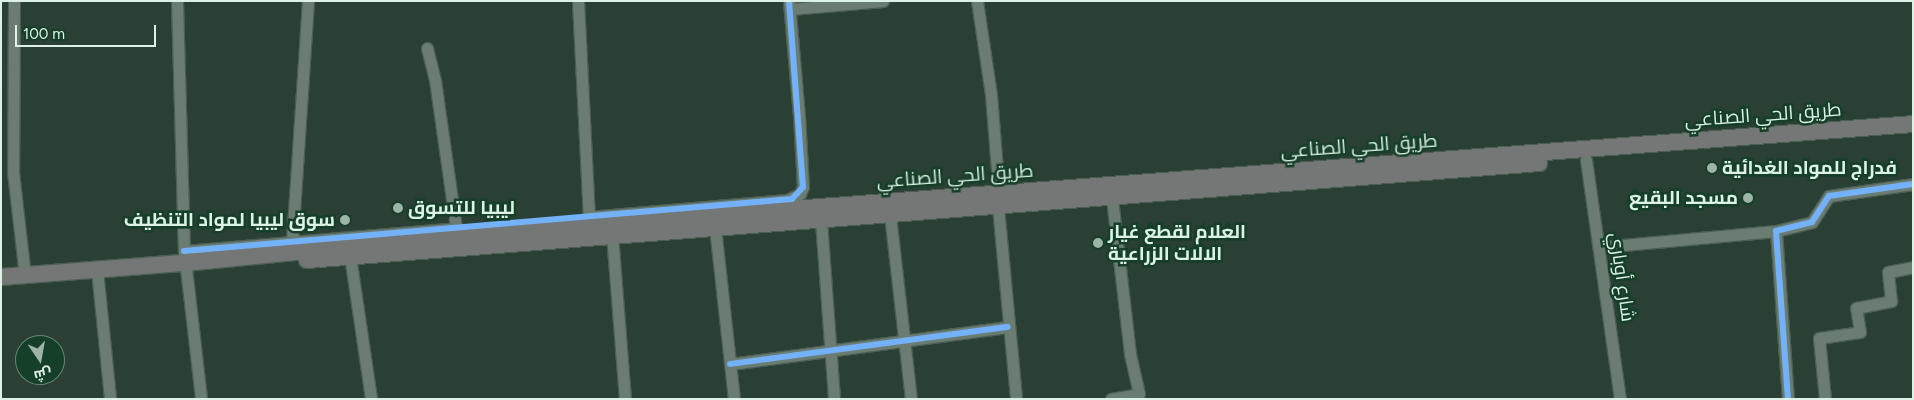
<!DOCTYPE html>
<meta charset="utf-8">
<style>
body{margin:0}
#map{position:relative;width:1914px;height:400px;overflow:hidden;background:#2a4034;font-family:Figtree,Cairo,sans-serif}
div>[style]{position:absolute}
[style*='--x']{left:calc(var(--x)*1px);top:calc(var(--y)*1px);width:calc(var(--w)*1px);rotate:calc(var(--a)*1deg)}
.roads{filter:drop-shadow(1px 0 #4b5e54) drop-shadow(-1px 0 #4b5e54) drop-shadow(0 1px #4b5e54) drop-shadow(0 -1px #4b5e54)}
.minor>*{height:11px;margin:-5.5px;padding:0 5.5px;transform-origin:5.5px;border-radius:5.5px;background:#6b7c72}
.highway>*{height:16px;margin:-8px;padding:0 8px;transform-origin:8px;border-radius:8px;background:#747776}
.cycleway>*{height:6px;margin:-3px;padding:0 3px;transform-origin:3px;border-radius:3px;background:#73b2f8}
.dots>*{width:14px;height:14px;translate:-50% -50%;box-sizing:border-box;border:2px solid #163f29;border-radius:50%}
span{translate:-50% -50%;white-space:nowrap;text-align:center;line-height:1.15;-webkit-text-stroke:5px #163f29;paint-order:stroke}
.street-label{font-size:19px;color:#dcf2e4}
.poi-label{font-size:19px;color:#dcf2e4;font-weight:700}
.left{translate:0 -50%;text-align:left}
.right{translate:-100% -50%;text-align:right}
.frame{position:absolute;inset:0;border:2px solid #dcf2e4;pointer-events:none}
.north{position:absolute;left:15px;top:335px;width:50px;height:50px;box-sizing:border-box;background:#163f29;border:1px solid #658774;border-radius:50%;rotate:168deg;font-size:14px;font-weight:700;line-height:20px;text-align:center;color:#dcf2e4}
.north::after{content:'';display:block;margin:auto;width:18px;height:22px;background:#9eb4a6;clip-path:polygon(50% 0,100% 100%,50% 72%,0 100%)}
.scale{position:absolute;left:15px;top:25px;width:141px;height:22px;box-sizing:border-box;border:2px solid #dcf2e4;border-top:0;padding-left:6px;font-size:15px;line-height:18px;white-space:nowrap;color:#dcf2e4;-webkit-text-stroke:4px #163f29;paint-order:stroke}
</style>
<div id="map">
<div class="roads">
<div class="minor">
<i style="--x:14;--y:1;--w:171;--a:90.3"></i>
<i style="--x:13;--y:172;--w:104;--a:83.4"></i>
<i style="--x:177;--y:1;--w:250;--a:88.4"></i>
<i style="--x:184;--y:251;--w:149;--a:83.4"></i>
<i style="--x:578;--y:1;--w:216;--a:87.1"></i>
<i style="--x:977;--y:1;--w:95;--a:81.5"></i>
<i style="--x:991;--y:95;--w:99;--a:85.4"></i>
<i style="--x:790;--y:9;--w:93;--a:-4.9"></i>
<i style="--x:427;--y:48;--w:33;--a:76"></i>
<i style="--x:435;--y:80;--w:149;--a:81.9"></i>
<i style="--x:1586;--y:160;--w:241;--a:81.9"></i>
<i style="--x:998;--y:207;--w:193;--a:84.6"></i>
<i style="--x:890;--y:215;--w:185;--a:83.5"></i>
<i style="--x:588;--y:217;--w:200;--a:-4.9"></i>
<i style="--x:787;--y:200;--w:14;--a:-25"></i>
<i style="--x:800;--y:194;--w:8;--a:-67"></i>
<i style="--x:803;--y:187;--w:71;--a:-93.2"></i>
<i style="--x:799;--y:116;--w:115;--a:-95"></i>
<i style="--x:821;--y:221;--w:178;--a:85.8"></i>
<i style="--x:715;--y:227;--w:173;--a:83.7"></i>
<i style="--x:612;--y:234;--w:166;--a:85.5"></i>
<i style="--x:292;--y:242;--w:242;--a:-86.2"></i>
<i style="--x:1601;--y:247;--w:176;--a:-5.2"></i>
<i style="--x:184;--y:251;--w:274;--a:-4.8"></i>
<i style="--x:350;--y:256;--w:145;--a:81.6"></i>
<i style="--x:97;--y:270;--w:130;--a:84.2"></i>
<i style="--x:730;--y:364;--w:280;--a:-7.6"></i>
<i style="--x:1111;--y:399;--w:28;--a:-10"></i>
<i style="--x:1139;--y:394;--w:41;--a:-102.7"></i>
<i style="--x:1130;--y:354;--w:157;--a:-96.6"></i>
<i style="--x:1788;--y:399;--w:168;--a:-94.1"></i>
<i style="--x:1776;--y:231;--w:37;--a:-14"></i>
<i style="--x:1812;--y:222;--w:31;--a:-57"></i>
<i style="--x:1829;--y:196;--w:85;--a:-8.1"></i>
<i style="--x:1825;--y:399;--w:61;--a:-95.6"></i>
<i style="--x:1819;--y:338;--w:41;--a:-8.3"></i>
<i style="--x:1860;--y:332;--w:24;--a:-99"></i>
<i style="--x:1856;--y:308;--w:36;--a:-11"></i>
<i style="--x:1891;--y:301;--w:29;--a:-96"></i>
<i style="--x:1888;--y:272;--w:25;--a:-11"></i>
</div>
<div class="highway">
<i style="--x:307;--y:260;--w:1236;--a:-4.5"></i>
<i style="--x:1;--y:277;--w:185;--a:-4.4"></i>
<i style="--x:185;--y:263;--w:321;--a:-5.7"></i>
<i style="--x:504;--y:231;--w:1413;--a:-4.34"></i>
</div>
</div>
<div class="cycleway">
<i style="--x:184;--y:251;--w:610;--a:-4.89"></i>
<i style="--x:792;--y:199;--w:16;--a:-47"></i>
<i style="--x:803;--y:187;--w:187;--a:-94.3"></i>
<i style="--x:730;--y:364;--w:280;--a:-7.6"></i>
<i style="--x:1788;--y:399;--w:168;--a:-94.1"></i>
<i style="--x:1776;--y:231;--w:37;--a:-14"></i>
<i style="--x:1812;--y:222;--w:31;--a:-57"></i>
<i style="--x:1829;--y:196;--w:85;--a:-8.1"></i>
</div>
<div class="dots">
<i style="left:1712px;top:168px;background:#9eb4a6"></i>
<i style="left:1748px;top:198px;background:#9eb4a6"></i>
<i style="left:398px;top:208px;background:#9eb4a6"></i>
<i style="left:345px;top:220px;background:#9eb4a6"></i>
<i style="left:1098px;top:243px;background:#9eb4a6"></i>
</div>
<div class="street-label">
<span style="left:1763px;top:115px;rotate:-4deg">طريق الحي الصناعي</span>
<span style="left:1359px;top:146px;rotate:-4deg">طريق الحي الصناعي</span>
<span style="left:955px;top:176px;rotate:-4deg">طريق الحي الصناعي</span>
<span style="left:1622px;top:277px;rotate:82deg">شارع أوباري</span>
</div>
<div class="poi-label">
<span class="left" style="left:1722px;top:168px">فدراج للمواد الغدائية</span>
<span class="right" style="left:1738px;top:198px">مسجد البقيع</span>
<span class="left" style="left:408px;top:208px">ليبيا للتسوق</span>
<span class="right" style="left:335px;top:220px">سوق ليبيا لمواد التنظيف</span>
<span class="left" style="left:1108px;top:243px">العلام لقطع غيار<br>الالات الزراعية</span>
</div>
<div class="frame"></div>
<div class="north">ش</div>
<div class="scale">100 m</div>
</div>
